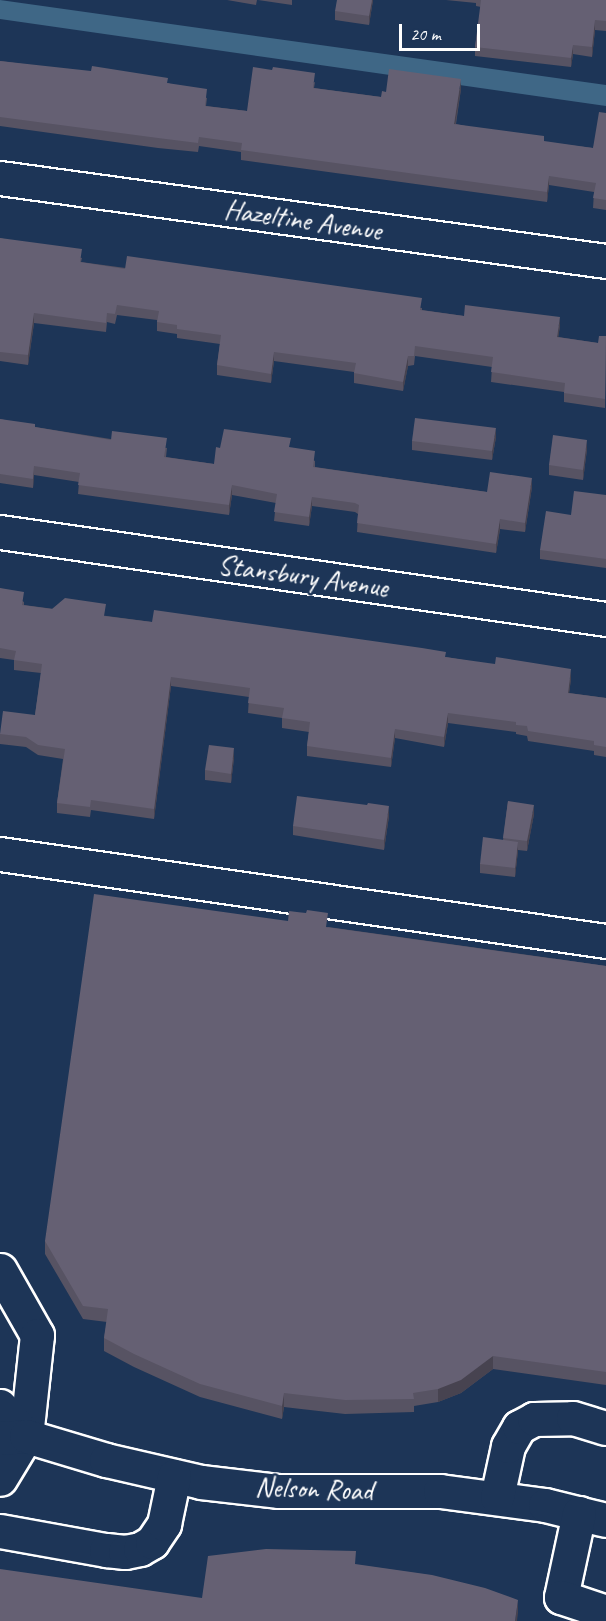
<!DOCTYPE html>
<style>
body{margin:0}
#map{position:relative;width:606px;height:1621px;overflow:hidden;background:#1d3557;font-family:Caveat,sans-serif}
div>[style]{position:absolute}
[style*='--x']{left:calc(var(--x)*1px);top:calc(var(--y)*1px);width:calc(var(--w)*1px);rotate:calc(var(--a)*1deg)}
.water>*{inset:0;background:#3f6786}
.roads{filter:drop-shadow(2px 0 #fff) drop-shadow(-2px 0 #fff) drop-shadow(0 2px #fff) drop-shadow(0 -2px #fff)}
.minor>*{height:33px;margin:-16.5px;padding:0 16.5px;transform-origin:16.5px;border-radius:16.5px;background:#1d3557}
.wall>*{inset:0;background:#575363}
.shaded-wall>*{inset:0;background:#474350}
.building>*{inset:0;background:#656073}
span{translate:-50% -50%;white-space:nowrap;text-align:center;line-height:1.15;-webkit-text-stroke:5px #1d3557;paint-order:stroke}
.street-label{font-size:28px;color:#fff}
.scale{position:absolute;left:399px;top:24px;width:81px;height:27px;box-sizing:border-box;border:3px solid #fff;border-top:0;padding-left:8px;font-size:18px;line-height:21px;white-space:nowrap;color:#fff;-webkit-text-stroke:4px #1d3557;paint-order:stroke}
</style>
<div id="map">
<div class="water">
<i style="clip-path:polygon(0 0,606px 85px,606px 106px,0 19px)"></i>
</div>
<div class="roads">
<div class="minor">
<i style="--x:0;--y:178;--w:612;--a:7.8"></i>
<i style="--x:0;--y:532;--w:612;--a:8.17"></i>
<i style="--x:0;--y:854;--w:612;--a:8.17"></i>
<i style="--x:0;--y:1270;--w:75;--a:60.4"></i>
<i style="--x:37;--y:1335;--w:102;--a:96.2"></i>
<i style="--x:26;--y:1436;--w:50;--a:121.2"></i>
<i style="--x:0;--y:1406;--w:40;--a:49"></i>
<i style="--x:0;--y:1438;--w:26;--a:-4"></i>
<i style="--x:26;--y:1436;--w:84;--a:16.7"></i>
<i style="--x:106;--y:1460;--w:98;--a:13"></i>
<i style="--x:201;--y:1482;--w:79;--a:6.6"></i>
<i style="--x:279;--y:1491;--w:161;--a:0"></i>
<i style="--x:440;--y:1491;--w:106;--a:7.6"></i>
<i style="--x:545;--y:1505;--w:63;--a:13.8"></i>
<i style="--x:497;--y:1497;--w:52;--a:-77.8"></i>
<i style="--x:508;--y:1446;--w:22;--a:-60"></i>
<i style="--x:519;--y:1427;--w:17;--a:-28"></i>
<i style="--x:534;--y:1419;--w:39;--a:-1"></i>
<i style="--x:573;--y:1418;--w:34;--a:17"></i>
<i style="--x:579;--y:1513;--w:86;--a:102.1"></i>
<i style="--x:561;--y:1597;--w:47;--a:18.4"></i>
<i style="--x:0;--y:1531;--w:108;--a:10.2"></i>
<i style="--x:106;--y:1550;--w:19;--a:6"></i>
<i style="--x:125;--y:1552;--w:15;--a:-11"></i>
<i style="--x:140;--y:1549;--w:14;--a:-30"></i>
<i style="--x:152;--y:1542;--w:22;--a:-56"></i>
<i style="--x:164;--y:1524;--w:49;--a:-78.2"></i>
</div>
</div>
<div class="wall">
<i style="clip-path:polygon(227px 0,257px 0,256px 5px)"></i>
<i style="clip-path:polygon(258px 0,292px 0,292px 5px)"></i>
<i style="clip-path:polygon(373px 0,369px 25px,335px 20px,335px 11px)"></i>
<i style="clip-path:polygon(446px 0,606px 0,606px 31px,595px 30px,592px 57px,573px 54px,571px 67px,475px 56px,475px 47px,481px 7px,476px 6px,476px 3px)"></i>
<i style="clip-path:polygon(0 61px,168px 83px,207px 98px,206px 106px,247px 111px,315px 82px,314px 88px,381px 97px,386px 92px,461px 89px,456px 124px,544px 142px,593px 148px,606px 113px,606px 210px,593px 208px,594px 192px,549px 185px,547px 202px,241px 160px,241px 152px,199px 146px,198px 152px,158px 148px,0 126px)"></i>
<i style="clip-path:polygon(0 238px,82px 258px,81px 262px,422px 308px,422px 310px,464px 316px,560px 326px,558px 337px,598px 343px,606px 336px,605px 408px,564px 402px,564px 392px,491px 382px,492px 367px,415px 356px,414px 365px,408px 366px,403px 391px,354px 383px,354px 372px,274px 361px,271px 383px,217px 375px,217px 365px,220px 344px,177px 338px,177px 334px,157px 331px,157px 320px,117px 315px,115px 324px,107px 322px,106px 332px,34px 323px,28px 365px,0 361px)"></i>
<i style="clip-path:polygon(0 419px,35px 427px,167px 448px,166px 457px,214px 464px,220px 448px,291px 448px,315px 461px,315px 467px,487px 492px,532px 487px,525px 532px,500px 529px,496px 553px,357px 532px,358px 514px,355px 512px,312px 506px,309px 526px,274px 521px,276px 503px,232px 495px,229px 515px,78px 494px,79px 482px,34px 475px,33px 488px,0 483px)"></i>
<i style="clip-path:polygon(496px 437px,492px 460px,412px 450px,412px 441px)"></i>
<i style="clip-path:polygon(587px 449px,583px 480px,549px 475px,549px 465px)"></i>
<i style="clip-path:polygon(606px 495px,606px 568px,540px 559px,540px 550px,571px 515px)"></i>
<i style="clip-path:polygon(0 588px,24px 602px,24px 605px,152px 622px,446px 657px,571px 679px,569px 693px,606px 698px,606px 757px,594px 755px,594px 751px,528px 741px,527px 736px,516px 734px,516px 732px,448px 723px,444px 747px,395px 738px,391px 767px,307px 756px,307px 746px,309px 732px,282px 728px,282px 718px,248px 713px,249px 697px,171px 686px,154px 819px,91px 810px,90px 817px,57px 813px,57px 803px,63px 759px,38px 755px,26px 747px,0 744px,0 734px,35px 715px,41px 673px,14px 670px,14px 660px,0 658px)"></i>
<i style="clip-path:polygon(234px 758px,231px 783px,205px 780px,205px 770px)"></i>
<i style="clip-path:polygon(508px 801px,534px 814px,527px 851px,518px 850px,515px 877px,480px 873px,480px 864px,503px 840px)"></i>
<i style="clip-path:polygon(367px 805px,389px 816px,384px 850px,293px 835px,293px 826px)"></i>
<i style="clip-path:polygon(328px 927px,606px 966px,606px 1385px,493px 1369px,461px 1393px,438px 1402px,414px 1406px,414px 1412px,345px 1414px,284px 1407px,282px 1419px,200px 1397px,134px 1367px,104px 1351px,104px 1338px,107px 1322px,83px 1319px,45px 1254px,45px 1241px)"></i>
</div>
<div class="shaded-wall">
<i style="clip-path:polygon(372px 0,373px 0,369px 25px,369px 16px)"></i>
<i style="clip-path:polygon(595px 20px,595px 30px,592px 57px,592px 47px)"></i>
<i style="clip-path:polygon(573px 45px,573px 54px,571px 67px,571px 58px)"></i>
<i style="clip-path:polygon(461px 79px,461px 89px,454px 133px,454px 124px)"></i>
<i style="clip-path:polygon(549px 176px,549px 185px,547px 202px,547px 192px)"></i>
<i style="clip-path:polygon(34px 313px,34px 323px,28px 365px,28px 355px)"></i>
<i style="clip-path:polygon(560px 317px,560px 326px,557px 347px,557px 337px)"></i>
<i style="clip-path:polygon(274px 352px,274px 361px,271px 383px,271px 374px)"></i>
<i style="clip-path:polygon(408px 356px,408px 366px,403px 391px,403px 382px)"></i>
<i style="clip-path:polygon(496px 428px,496px 437px,492px 460px,492px 451px)"></i>
<i style="clip-path:polygon(587px 440px,587px 449px,583px 480px,583px 470px)"></i>
<i style="clip-path:polygon(34px 466px,34px 475px,33px 488px,33px 479px)"></i>
<i style="clip-path:polygon(532px 478px,532px 487px,525px 532px,525px 523px)"></i>
<i style="clip-path:polygon(232px 485px,232px 495px,229px 515px,229px 505px)"></i>
<i style="clip-path:polygon(312px 497px,312px 506px,309px 526px,309px 517px)"></i>
<i style="clip-path:polygon(500px 519px,500px 529px,496px 553px,496px 544px)"></i>
<i style="clip-path:polygon(571px 669px,571px 679px,568px 702px,568px 693px)"></i>
<i style="clip-path:polygon(171px 677px,171px 686px,154px 819px,154px 809px)"></i>
<i style="clip-path:polygon(448px 713px,448px 723px,444px 747px,444px 737px)"></i>
<i style="clip-path:polygon(395px 729px,395px 738px,391px 767px,391px 758px)"></i>
<i style="clip-path:polygon(234px 748px,234px 758px,231px 783px,231px 774px)"></i>
<i style="clip-path:polygon(534px 805px,534px 814px,527px 851px,527px 841px)"></i>
<i style="clip-path:polygon(389px 806px,389px 816px,384px 850px,384px 840px)"></i>
<i style="clip-path:polygon(518px 842px,518px 851px,515px 877px,515px 868px)"></i>
<i style="clip-path:polygon(493px 1356px,493px 1369px,461px 1393px,438px 1402px,438px 1389px)"></i>
<i style="clip-path:polygon(284px 1393px,284px 1407px,282px 1419px,282px 1406px)"></i>
<i style="clip-path:polygon(518px 1600px,518px 1613px,517px 1621px,515px 1621px)"></i>
</div>
<div class="building">
<i style="clip-path:polygon(337px 0,372px 0,369px 16px,335px 11px)"></i>
<i style="clip-path:polygon(481px 0,606px 0,606px 21px,595px 20px,592px 47px,573px 45px,571px 58px,475px 47px)"></i>
<i style="clip-path:polygon(0 61px,91px 71px,92px 66px,168px 78px,167px 83px,207px 89px,205px 106px,247px 111px,253px 67px,272px 70px,273px 67px,315px 73px,313px 88px,381px 97px,382px 91px,386px 92px,389px 69px,461px 79px,454px 124px,544px 136px,544px 141px,593px 148px,599px 112px,606px 113px,606px 200px,593px 198px,596px 183px,549px 176px,547px 192px,241px 150px,242px 143px,199px 137px,198px 143px,158px 138px,0 117px)"></i>
<i style="clip-path:polygon(0 238px,82px 249px,80px 262px,125px 269px,127px 256px,422px 298px,420px 310px,464px 316px,465px 305px,560px 317px,557px 337px,598px 343px,599px 336px,606px 336px,605px 399px,564px 393px,565px 383px,491px 372px,493px 357px,415px 346px,414px 356px,408px 356px,403px 382px,354px 373px,356px 363px,274px 352px,271px 374px,217px 365px,221px 335px,177px 329px,177px 325px,157px 322px,159px 311px,117px 305px,115px 314px,107px 313px,106px 323px,34px 313px,28px 355px,0 352px)"></i>
<i style="clip-path:polygon(415px 418px,496px 428px,492px 451px,412px 441px)"></i>
<i style="clip-path:polygon(0 419px,35px 424px,35px 427px,111px 440px,112px 431px,167px 438px,164px 457px,214px 464px,216px 447px,220px 448px,224px 429px,291px 438px,289px 447px,315px 451px,313px 467px,487px 492px,490px 472px,532px 478px,525px 523px,500px 519px,496px 544px,357px 523px,359px 505px,355px 503px,312px 497px,309px 517px,274px 512px,277px 494px,232px 485px,229px 505px,78px 485px,80px 473px,34px 466px,33px 479px,0 474px)"></i>
<i style="clip-path:polygon(553px 435px,587px 440px,583px 470px,549px 465px)"></i>
<i style="clip-path:polygon(574px 491px,606px 495px,606px 559px,540px 550px,546px 511px,571px 515px)"></i>
<i style="clip-path:polygon(0 588px,24px 592px,22px 605px,52px 609px,65px 598px,106px 604px,104px 616px,152px 622px,154px 610px,422px 648px,446px 652px,445px 657px,495px 664px,496px 657px,571px 669px,568px 693px,606px 698px,606px 747px,594px 745px,594px 741px,528px 731px,527px 726px,516px 725px,516px 722px,448px 713px,444px 737px,395px 729px,391px 758px,307px 746px,310px 722px,282px 718px,284px 708px,248px 703px,250px 688px,171px 677px,154px 809px,91px 800px,90px 807px,57px 803px,65px 749px,38px 745px,26px 737px,0 734px,3px 711px,35px 715px,42px 664px,14px 660px,16px 651px,0 648px)"></i>
<i style="clip-path:polygon(209px 745px,234px 748px,231px 774px,205px 770px)"></i>
<i style="clip-path:polygon(297px 796px,367px 805px,368px 803px,389px 806px,384px 840px,293px 826px)"></i>
<i style="clip-path:polygon(508px 801px,534px 805px,527px 841px,503px 838px)"></i>
<i style="clip-path:polygon(483px 837px,518px 842px,515px 868px,480px 864px)"></i>
<i style="clip-path:polygon(94px 894px,288px 921px,289px 911px,306px 913px,307px 910px,328px 913px,326px 927px,606px 966px,606px 1372px,493px 1356px,461px 1380px,438px 1389px,413px 1393px,414px 1399px,345px 1400px,284px 1393px,282px 1406px,200px 1384px,134px 1354px,104px 1338px,108px 1309px,83px 1306px,45px 1241px)"></i>
<i style="clip-path:polygon(266px 1549px,356px 1551px,355px 1564px,432px 1575px,485px 1588px,518px 1600px,515px 1621px,0 1621px,0 1569px,202px 1598px,208px 1556px)"></i>
</div>
<div class="street-label">
<span style="left:303px;top:220px;rotate:8deg">Hazeltine Avenue</span>
<span style="left:303px;top:576px;rotate:8deg">Stansbury Avenue</span>
<span style="left:314px;top:1489px;rotate:2deg">Nelson Road</span>
</div>
<div class="scale">20 m</div>
</div>
